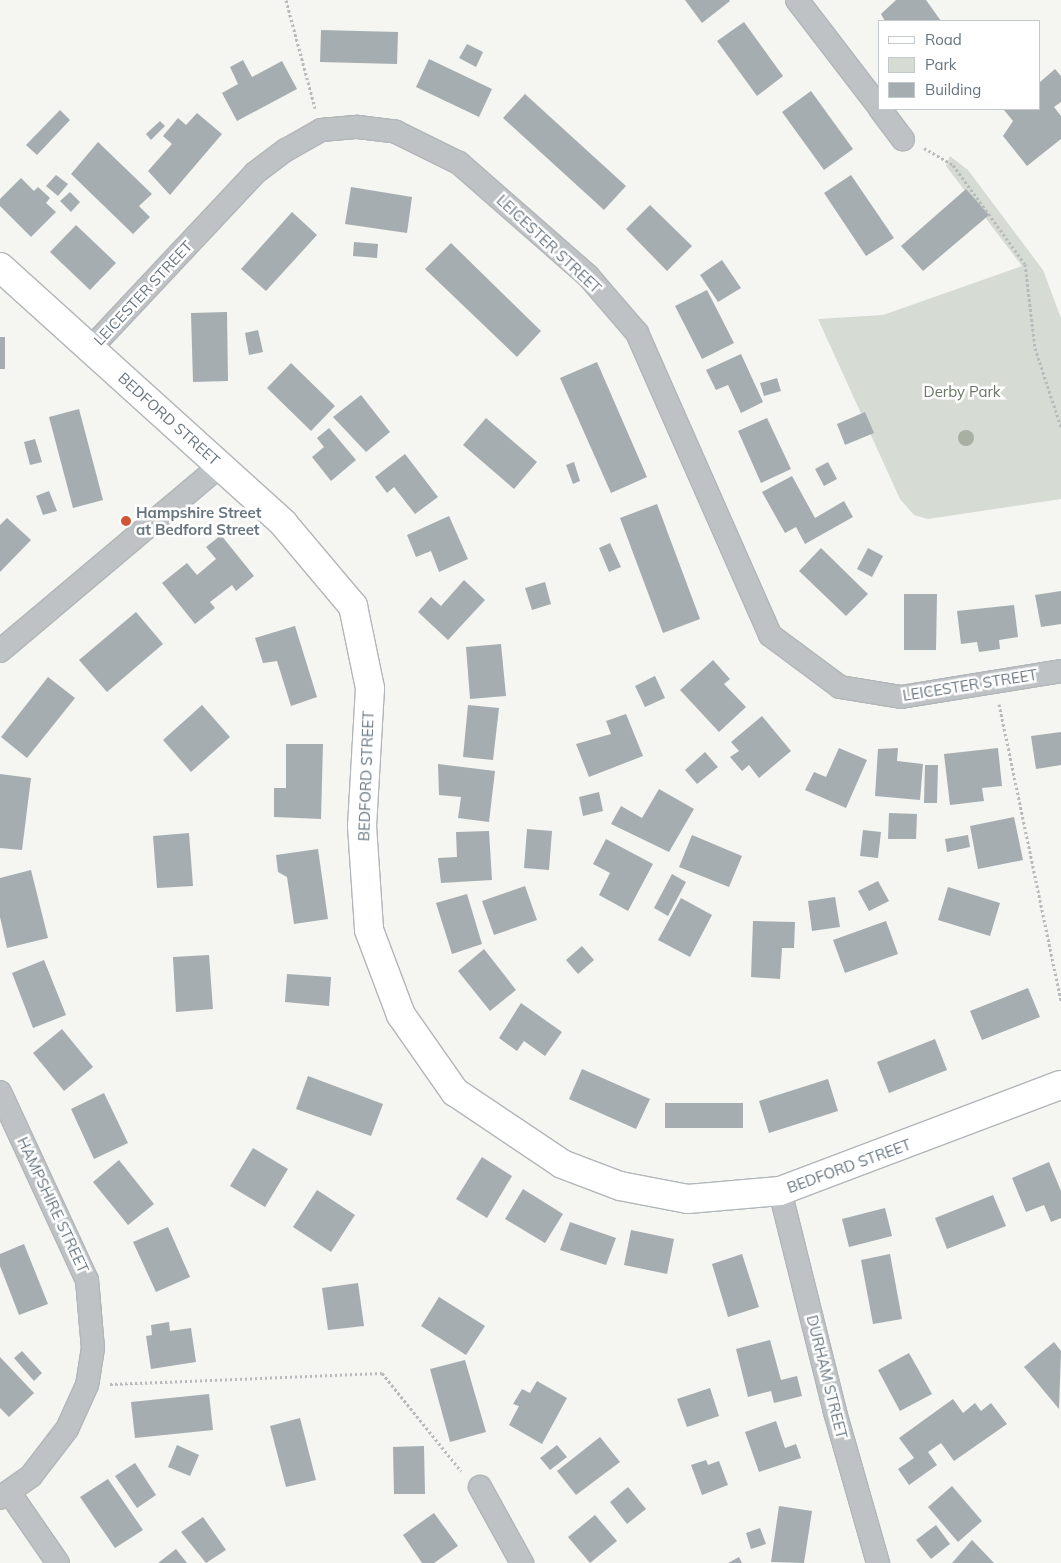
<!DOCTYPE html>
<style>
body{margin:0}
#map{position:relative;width:1061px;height:1563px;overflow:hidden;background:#f5f5f1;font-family:Mulish,sans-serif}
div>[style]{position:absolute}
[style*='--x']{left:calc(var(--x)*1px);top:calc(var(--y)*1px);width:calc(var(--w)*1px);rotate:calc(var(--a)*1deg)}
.green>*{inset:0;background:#d6dbd3}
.building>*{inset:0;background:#a5adb1}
.path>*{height:3px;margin-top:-1.5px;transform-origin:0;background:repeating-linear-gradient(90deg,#b8bbbc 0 2.5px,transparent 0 5px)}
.roads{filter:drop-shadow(1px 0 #b1b6b9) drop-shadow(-1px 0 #b1b6b9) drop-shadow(0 1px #b1b6b9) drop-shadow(0 -1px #b1b6b9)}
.street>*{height:22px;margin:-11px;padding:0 11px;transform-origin:11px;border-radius:11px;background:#bec2c5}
.secondary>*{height:28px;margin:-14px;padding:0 14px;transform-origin:14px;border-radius:14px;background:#fff}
.trees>*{width:16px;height:16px;margin:-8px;border-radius:50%;background:#a8b0a4}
.dots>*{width:14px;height:14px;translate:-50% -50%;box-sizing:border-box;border:2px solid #fff;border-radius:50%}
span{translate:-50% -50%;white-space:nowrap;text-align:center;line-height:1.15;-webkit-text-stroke:5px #fff;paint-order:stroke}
.street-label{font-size:15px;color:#67757f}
.park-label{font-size:15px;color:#697765}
.poi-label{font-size:15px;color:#67757f;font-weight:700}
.left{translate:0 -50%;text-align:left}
.legend{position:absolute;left:878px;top:20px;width:162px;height:90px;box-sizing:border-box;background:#fff;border:1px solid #c2c8cc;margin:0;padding:6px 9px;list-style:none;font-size:15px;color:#67757f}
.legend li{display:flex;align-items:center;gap:10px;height:25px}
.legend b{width:25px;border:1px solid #c2c8cc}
</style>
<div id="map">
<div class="green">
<i style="clip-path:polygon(950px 156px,968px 170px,1043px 270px,1061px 318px,1061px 499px,928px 519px,914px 515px,900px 499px,818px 319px,883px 315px,1022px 266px,946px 166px)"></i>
</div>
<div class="building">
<i style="clip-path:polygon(685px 0,729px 0,730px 1px,702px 23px)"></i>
<i style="clip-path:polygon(896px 0,926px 0,941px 21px,885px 21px,881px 14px)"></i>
<i style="clip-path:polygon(744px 22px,783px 76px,757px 96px,717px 41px)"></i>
<i style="clip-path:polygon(321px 30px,398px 32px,397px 64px,320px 62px)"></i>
<i style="clip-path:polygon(467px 44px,483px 52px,476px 67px,459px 58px)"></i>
<i style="clip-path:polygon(429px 59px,492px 89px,479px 117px,416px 87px)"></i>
<i style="clip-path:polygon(243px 60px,252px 77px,282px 61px,297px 89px,237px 121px,222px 93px,238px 84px,230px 67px)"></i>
<i style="clip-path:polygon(1055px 69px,1061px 76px,1061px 102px,1054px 107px,1061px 116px,1061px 139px,1027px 166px,1003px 136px,1013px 121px,1004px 110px,1040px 109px,1040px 82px)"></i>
<i style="clip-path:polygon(811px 91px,853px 149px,824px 170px,782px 112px)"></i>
<i style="clip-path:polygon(525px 94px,626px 186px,604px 210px,503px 118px)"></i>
<i style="clip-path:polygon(60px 110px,70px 120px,37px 155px,26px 145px)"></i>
<i style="clip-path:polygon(197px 113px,222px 134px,170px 195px,148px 171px,172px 144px,163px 136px,178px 118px,186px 125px)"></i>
<i style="clip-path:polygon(160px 121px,165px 126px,151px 140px,146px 134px)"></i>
<i style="clip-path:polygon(98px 142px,152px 194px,139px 206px,150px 217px,133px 234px,71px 174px)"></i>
<i style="clip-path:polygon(56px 175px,68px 184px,58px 196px,46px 186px)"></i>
<i style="clip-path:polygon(851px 175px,894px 238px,866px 256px,824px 193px)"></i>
<i style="clip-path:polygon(21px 178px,34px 191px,38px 187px,50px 198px,46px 203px,56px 212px,31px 237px,0 206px,0 199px)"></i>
<i style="clip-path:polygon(351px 187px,412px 197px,407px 233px,345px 224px)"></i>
<i style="clip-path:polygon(966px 189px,989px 215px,923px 271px,901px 246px)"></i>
<i style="clip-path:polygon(70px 192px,80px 202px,71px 212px,60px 201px)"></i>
<i style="clip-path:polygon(650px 205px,692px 246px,667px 271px,626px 229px)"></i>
<i style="clip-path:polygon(292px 212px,317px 235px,266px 291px,241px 269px)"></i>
<i style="clip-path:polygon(76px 225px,116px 263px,90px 290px,50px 252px)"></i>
<i style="clip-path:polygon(354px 242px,378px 244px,377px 258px,353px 256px)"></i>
<i style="clip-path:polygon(451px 243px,541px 331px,517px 357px,425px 269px)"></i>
<i style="clip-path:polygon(722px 260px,741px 288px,718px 302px,700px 275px)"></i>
<i style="clip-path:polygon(707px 290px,734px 343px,702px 359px,675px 306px)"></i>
<i style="clip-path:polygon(227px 312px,228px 381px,193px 382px,191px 313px)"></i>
<i style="clip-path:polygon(258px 330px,263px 352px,249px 355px,245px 333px)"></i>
<i style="clip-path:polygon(0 337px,5px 337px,5px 369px,0 369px)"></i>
<i style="clip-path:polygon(741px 354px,763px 402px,741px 413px,728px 385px,716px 390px,706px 370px)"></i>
<i style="clip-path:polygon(597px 362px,647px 477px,611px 493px,560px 378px)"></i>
<i style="clip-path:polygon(291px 363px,335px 406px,311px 431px,267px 388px)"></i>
<i style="clip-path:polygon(777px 378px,781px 391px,764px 396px,760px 383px)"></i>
<i style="clip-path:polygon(361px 395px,390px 432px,366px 452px,333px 417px)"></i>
<i style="clip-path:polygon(79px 409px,103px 500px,73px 508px,49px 417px)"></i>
<i style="clip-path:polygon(865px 412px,874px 433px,845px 445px,837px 424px)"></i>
<i style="clip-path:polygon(486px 418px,537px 462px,514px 489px,463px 445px)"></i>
<i style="clip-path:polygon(767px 418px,791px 469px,761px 483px,738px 431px)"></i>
<i style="clip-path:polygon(329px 428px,356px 460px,331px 481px,312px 457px,324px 447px,317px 438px)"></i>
<i style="clip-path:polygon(35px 439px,42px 462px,30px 465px,24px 442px)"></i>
<i style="clip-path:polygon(405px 454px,438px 497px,415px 514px,394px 487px,387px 493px,375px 477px)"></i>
<i style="clip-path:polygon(574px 462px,580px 481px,573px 484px,566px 465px)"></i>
<i style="clip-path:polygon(828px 462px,837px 479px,824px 486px,815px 469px)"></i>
<i style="clip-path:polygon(792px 476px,815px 518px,844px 501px,853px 517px,805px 544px,796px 527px,785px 533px,762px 492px)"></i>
<i style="clip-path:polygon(49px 491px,57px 511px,43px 515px,36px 496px)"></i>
<i style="clip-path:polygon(657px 504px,700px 619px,663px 633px,620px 518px)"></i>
<i style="clip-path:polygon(449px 516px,468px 559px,439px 572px,431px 551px,416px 557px,407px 535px)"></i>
<i style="clip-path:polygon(7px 518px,31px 540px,0 572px,0 525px)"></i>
<i style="clip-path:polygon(221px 535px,254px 576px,236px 591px,232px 585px,210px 602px,215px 608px,195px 624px,162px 583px,187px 563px,197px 575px,216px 559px,206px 547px)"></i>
<i style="clip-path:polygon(610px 543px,621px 567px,609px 572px,599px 548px)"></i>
<i style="clip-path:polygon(821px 548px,868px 594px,846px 616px,799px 571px)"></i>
<i style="clip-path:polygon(868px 548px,883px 556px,872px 577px,857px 569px)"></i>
<i style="clip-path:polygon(464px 580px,485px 600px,448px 640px,418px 612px,431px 597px,441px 606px)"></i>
<i style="clip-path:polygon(545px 582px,551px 604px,532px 610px,525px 588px)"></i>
<i style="clip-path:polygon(1061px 591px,1061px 624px,1041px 627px,1035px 595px)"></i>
<i style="clip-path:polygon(904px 594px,937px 594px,936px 650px,904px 650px)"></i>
<i style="clip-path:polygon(1014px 605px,1018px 637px,999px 640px,1000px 649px,979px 652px,977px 642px,961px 644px,957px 611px)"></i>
<i style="clip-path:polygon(136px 612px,163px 644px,107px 692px,79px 660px)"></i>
<i style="clip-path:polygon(295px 626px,317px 697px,291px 706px,277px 661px,263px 663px,255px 638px)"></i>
<i style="clip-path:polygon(501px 644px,506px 696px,470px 699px,466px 647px)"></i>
<i style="clip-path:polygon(713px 660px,730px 679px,724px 684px,746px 707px,719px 732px,680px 690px)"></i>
<i style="clip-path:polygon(655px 676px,665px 698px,645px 707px,635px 686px)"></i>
<i style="clip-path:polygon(48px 677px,75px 698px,27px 758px,1px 737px)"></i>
<i style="clip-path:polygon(202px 705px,230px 737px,191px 772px,163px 740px)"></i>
<i style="clip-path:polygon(468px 705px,499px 708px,493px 760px,463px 757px)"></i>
<i style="clip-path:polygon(626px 714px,643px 756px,589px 777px,576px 744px,611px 734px,606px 721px)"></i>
<i style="clip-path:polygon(762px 716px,791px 751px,759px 778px,749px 765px,742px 771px,730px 757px,739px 751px,731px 742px)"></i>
<i style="clip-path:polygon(1061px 732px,1061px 765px,1036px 769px,1031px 736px)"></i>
<i style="clip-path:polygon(286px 744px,323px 744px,321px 819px,274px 817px,274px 788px,286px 788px)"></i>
<i style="clip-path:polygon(839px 748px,867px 760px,846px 808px,805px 790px,814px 772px,826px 777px)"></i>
<i style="clip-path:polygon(898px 748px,897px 761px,923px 764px,920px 800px,875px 796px,878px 749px)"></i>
<i style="clip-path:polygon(998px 748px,1002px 786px,982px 788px,984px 801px,950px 805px,944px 754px)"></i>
<i style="clip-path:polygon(705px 752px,718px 767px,697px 784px,685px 770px)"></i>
<i style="clip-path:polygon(438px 764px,495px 771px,489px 822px,458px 818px,461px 797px,439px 795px)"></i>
<i style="clip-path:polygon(925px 765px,938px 765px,937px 803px,924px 803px)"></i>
<i style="clip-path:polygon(0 774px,31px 778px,22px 850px,0 848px)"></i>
<i style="clip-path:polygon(659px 789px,694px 809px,669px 852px,611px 824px,621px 806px,642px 818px)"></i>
<i style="clip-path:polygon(599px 792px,603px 811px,583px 816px,579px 797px)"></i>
<i style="clip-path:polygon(889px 813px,917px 814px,916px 839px,888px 839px)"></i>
<i style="clip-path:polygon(1014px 817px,1023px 860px,978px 869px,970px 826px)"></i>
<i style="clip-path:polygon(527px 829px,552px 831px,549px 870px,524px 868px)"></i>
<i style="clip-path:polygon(863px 830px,881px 832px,878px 858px,860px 856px)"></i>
<i style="clip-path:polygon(489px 831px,492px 880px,441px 883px,438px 858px,457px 857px,456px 832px)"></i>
<i style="clip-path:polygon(189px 833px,193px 886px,157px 888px,153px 836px)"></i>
<i style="clip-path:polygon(692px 835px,742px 856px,729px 887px,679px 867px)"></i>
<i style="clip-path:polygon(968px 835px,970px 847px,947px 852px,945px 839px)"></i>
<i style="clip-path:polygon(606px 839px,653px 864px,628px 911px,599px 895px,610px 873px,593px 864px)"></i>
<i style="clip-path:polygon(318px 849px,328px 919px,294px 924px,287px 877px,278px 872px,276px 855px)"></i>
<i style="clip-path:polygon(31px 870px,48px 938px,7px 948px,0 917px,0 878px)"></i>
<i style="clip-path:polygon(672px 874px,686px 882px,668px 916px,654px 908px)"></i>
<i style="clip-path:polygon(878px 881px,889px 901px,869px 911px,858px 891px)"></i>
<i style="clip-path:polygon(525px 886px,537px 920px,494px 935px,482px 901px)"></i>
<i style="clip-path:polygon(948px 887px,1000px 903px,990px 936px,938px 920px)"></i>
<i style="clip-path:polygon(467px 894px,482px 944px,452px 954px,436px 903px)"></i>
<i style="clip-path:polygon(835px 897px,840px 927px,812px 931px,808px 901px)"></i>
<i style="clip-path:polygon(681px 898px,712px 915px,690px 957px,658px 940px)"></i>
<i style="clip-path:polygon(753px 921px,795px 922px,794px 948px,782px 948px,780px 979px,751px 977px)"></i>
<i style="clip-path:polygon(886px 921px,898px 954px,845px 973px,833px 940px)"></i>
<i style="clip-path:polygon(582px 946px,594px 960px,578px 974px,566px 960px)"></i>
<i style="clip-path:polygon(484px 949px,516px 990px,490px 1011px,458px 971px)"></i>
<i style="clip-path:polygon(209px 955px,213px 1009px,176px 1012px,173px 957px)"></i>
<i style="clip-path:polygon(44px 960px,66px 1015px,33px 1028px,12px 973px)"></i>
<i style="clip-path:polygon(287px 974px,331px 977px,329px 1006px,285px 1002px)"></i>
<i style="clip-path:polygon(1028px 988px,1040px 1017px,982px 1040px,970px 1011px)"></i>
<i style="clip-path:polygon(521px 1003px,562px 1032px,545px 1056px,524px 1041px,517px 1051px,499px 1038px)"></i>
<i style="clip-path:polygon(62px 1029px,93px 1067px,64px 1091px,33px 1053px)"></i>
<i style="clip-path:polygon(935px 1039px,947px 1070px,889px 1093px,877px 1062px)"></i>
<i style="clip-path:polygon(582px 1069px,650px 1099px,636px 1129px,569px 1099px)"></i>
<i style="clip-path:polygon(308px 1076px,383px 1104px,371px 1136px,296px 1109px)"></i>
<i style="clip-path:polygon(828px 1079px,838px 1111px,769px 1133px,759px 1101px)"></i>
<i style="clip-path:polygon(104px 1093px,128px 1143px,94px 1159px,71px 1109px)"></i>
<i style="clip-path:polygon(665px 1103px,743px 1103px,743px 1128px,665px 1128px)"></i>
<i style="clip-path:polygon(253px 1148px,288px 1169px,265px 1207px,230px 1186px)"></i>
<i style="clip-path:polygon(482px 1157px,512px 1176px,487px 1218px,456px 1199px)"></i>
<i style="clip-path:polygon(119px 1160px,154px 1204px,128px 1225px,93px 1182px)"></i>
<i style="clip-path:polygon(1049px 1162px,1061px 1191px,1061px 1218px,1051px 1222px,1044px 1205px,1026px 1212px,1012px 1178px)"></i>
<i style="clip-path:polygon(523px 1189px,563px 1214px,545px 1243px,505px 1219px)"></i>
<i style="clip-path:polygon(317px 1190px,355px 1215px,331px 1252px,293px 1227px)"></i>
<i style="clip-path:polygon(993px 1195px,1006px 1226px,947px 1249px,935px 1218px)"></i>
<i style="clip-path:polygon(885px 1208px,892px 1236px,849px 1247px,842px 1219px)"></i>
<i style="clip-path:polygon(570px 1222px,616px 1238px,606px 1265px,560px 1250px)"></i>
<i style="clip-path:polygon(168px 1227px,190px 1277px,156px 1292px,133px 1242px)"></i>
<i style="clip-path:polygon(631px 1230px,674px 1239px,667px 1274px,624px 1265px)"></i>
<i style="clip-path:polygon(24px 1244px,48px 1304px,19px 1315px,0 1266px,0 1254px)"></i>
<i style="clip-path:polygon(742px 1254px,759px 1307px,728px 1317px,712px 1264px)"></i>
<i style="clip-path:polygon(890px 1254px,902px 1319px,873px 1324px,861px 1260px)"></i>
<i style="clip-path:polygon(358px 1283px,364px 1326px,328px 1330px,322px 1288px)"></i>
<i style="clip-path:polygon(439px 1297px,485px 1326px,466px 1355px,421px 1326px)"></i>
<i style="clip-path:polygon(169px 1322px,170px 1331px,191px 1328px,196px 1362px,151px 1369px,146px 1336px,152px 1335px,151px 1325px)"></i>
<i style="clip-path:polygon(770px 1340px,781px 1380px,797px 1376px,802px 1396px,774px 1403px,771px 1391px,748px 1397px,736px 1349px)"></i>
<i style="clip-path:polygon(1054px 1342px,1061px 1351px,1059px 1409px,1024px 1367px)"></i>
<i style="clip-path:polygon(22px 1351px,42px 1373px,34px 1381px,14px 1358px)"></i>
<i style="clip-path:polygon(909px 1353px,932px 1394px,900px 1411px,878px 1370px)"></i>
<i style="clip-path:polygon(0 1357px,34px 1393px,9px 1417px,0 1408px)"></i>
<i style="clip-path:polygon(465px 1360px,486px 1432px,450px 1442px,430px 1369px)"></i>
<i style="clip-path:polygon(537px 1381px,567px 1398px,542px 1444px,509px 1425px,519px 1406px,513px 1404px,522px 1389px,530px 1393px)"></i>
<i style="clip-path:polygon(710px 1388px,719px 1416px,687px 1427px,677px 1399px)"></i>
<i style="clip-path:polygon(209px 1394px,213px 1430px,135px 1438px,131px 1402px)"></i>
<i style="clip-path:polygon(953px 1399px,963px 1413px,975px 1403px,981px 1411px,991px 1403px,1007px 1424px,954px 1461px,941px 1443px,928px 1452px,937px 1465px,909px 1485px,898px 1469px,914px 1458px,899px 1438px)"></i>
<i style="clip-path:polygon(300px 1418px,316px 1480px,286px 1487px,270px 1426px)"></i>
<i style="clip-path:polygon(776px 1421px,785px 1448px,796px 1444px,801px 1458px,759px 1472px,745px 1432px)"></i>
<i style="clip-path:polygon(600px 1437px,620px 1462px,576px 1495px,557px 1471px)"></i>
<i style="clip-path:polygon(177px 1445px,199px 1455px,190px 1476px,168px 1467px)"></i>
<i style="clip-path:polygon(557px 1445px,567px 1457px,550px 1470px,540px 1458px)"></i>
<i style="clip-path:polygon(424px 1446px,425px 1494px,394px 1494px,393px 1447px)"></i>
<i style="clip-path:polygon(706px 1460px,708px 1465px,719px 1461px,728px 1485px,702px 1495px,691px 1465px)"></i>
<i style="clip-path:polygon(135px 1463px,156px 1495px,137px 1508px,115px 1476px)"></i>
<i style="clip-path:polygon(108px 1479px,143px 1530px,115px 1548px,80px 1497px)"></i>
<i style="clip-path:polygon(952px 1486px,982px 1521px,958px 1542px,928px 1507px)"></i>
<i style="clip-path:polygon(628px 1487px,646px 1509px,627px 1524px,610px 1502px)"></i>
<i style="clip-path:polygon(779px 1506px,812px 1511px,804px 1563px,771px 1562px)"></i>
<i style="clip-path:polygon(434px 1513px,458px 1546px,434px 1563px,422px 1563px,403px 1535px)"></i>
<i style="clip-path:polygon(595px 1515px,617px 1541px,590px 1563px,568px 1537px)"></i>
<i style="clip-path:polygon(203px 1517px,226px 1550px,206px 1563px,181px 1532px)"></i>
<i style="clip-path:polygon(936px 1525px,950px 1544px,931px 1559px,916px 1540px)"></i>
<i style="clip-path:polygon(760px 1528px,766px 1544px,751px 1549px,746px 1533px)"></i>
<i style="clip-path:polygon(972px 1540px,994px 1563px,952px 1563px)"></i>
<i style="clip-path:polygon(176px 1549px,187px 1563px,158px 1563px)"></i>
<i style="clip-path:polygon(739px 1557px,742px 1563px,728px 1563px)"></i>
</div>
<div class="path">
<i style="--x:286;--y:0;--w:112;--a:75"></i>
<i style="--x:924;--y:148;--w:34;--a:30"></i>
<i style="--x:953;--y:165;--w:122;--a:54"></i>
<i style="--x:1025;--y:264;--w:85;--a:83.2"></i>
<i style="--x:1035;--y:348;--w:83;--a:71.8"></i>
<i style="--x:999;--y:704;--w:304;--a:78.2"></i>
<i style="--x:110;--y:1384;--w:272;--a:-2.3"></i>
<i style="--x:382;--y:1373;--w:126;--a:51.1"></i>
</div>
<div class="roads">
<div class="street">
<i style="--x:797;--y:0;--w:136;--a:52.5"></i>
<i style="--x:880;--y:109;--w:38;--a:53"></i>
<i style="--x:90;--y:349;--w:241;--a:-46.8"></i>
<i style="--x:255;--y:173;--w:39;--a:-37"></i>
<i style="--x:286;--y:150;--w:40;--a:-29.7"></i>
<i style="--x:321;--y:130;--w:37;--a:-5"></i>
<i style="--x:358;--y:127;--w:38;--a:7"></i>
<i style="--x:396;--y:132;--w:70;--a:26.2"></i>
<i style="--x:459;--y:163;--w:171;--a:41.2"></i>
<i style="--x:588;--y:276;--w:75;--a:49.3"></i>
<i style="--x:637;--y:333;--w:330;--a:66.2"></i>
<i style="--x:770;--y:635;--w:87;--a:36.6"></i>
<i style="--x:840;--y:687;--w:62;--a:9.3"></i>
<i style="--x:901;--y:697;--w:162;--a:-9.2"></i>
<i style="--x:0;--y:651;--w:289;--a:-40.1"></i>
<i style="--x:0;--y:1092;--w:207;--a:65.2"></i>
<i style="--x:87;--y:1280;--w:68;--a:85"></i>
<i style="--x:93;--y:1348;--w:37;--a:99"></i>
<i style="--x:87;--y:1385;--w:48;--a:114.4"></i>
<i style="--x:67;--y:1429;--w:59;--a:127.5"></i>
<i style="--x:31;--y:1476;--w:38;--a:145"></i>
<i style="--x:780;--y:1191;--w:228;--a:76"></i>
<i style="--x:835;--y:1412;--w:157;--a:74.1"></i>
<i style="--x:480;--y:1487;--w:87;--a:61.1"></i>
<i style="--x:9;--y:1492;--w:86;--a:55.4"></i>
</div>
<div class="secondary">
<i style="--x:0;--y:267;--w:382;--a:42.1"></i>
<i style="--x:283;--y:523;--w:109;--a:49.9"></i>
<i style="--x:353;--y:606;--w:84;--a:78.3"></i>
<i style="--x:370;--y:688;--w:138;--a:93.3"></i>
<i style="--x:362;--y:826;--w:104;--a:86.1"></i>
<i style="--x:369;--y:930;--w:91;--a:69.4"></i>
<i style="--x:401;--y:1015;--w:94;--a:55"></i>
<i style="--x:455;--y:1092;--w:129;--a:33.9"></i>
<i style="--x:562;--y:1164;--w:62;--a:20.8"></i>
<i style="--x:620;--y:1186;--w:69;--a:10.8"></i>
<i style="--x:688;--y:1199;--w:92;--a:-5"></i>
<i style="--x:780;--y:1191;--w:300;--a:-20.7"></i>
</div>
</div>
<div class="trees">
<i style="left:966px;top:438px"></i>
</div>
<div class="dots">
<i style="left:126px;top:521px;background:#d05536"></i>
</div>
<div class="street-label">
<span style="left:549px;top:244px;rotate:43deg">LEICESTER STREET</span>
<span style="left:143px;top:293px;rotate:-47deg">LEICESTER STREET</span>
<span style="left:169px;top:419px;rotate:42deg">BEDFORD STREET</span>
<span style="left:970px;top:685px;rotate:-9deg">LEICESTER STREET</span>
<span style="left:366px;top:776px;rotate:-88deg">BEDFORD STREET</span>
<span style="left:849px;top:1166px;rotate:-20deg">BEDFORD STREET</span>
<span style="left:53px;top:1205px;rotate:65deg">HAMPSHIRE STREET</span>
<span style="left:827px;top:1377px;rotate:76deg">DURHAM STREET</span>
</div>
<div class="park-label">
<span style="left:962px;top:392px">Derby Park</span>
</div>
<div class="poi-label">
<span class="left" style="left:136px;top:521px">Hampshire Street<br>at Bedford Street</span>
</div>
<ul class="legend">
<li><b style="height:6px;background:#fff"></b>Road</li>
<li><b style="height:14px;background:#d6dbd3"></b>Park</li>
<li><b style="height:14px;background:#a5adb1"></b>Building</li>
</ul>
</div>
